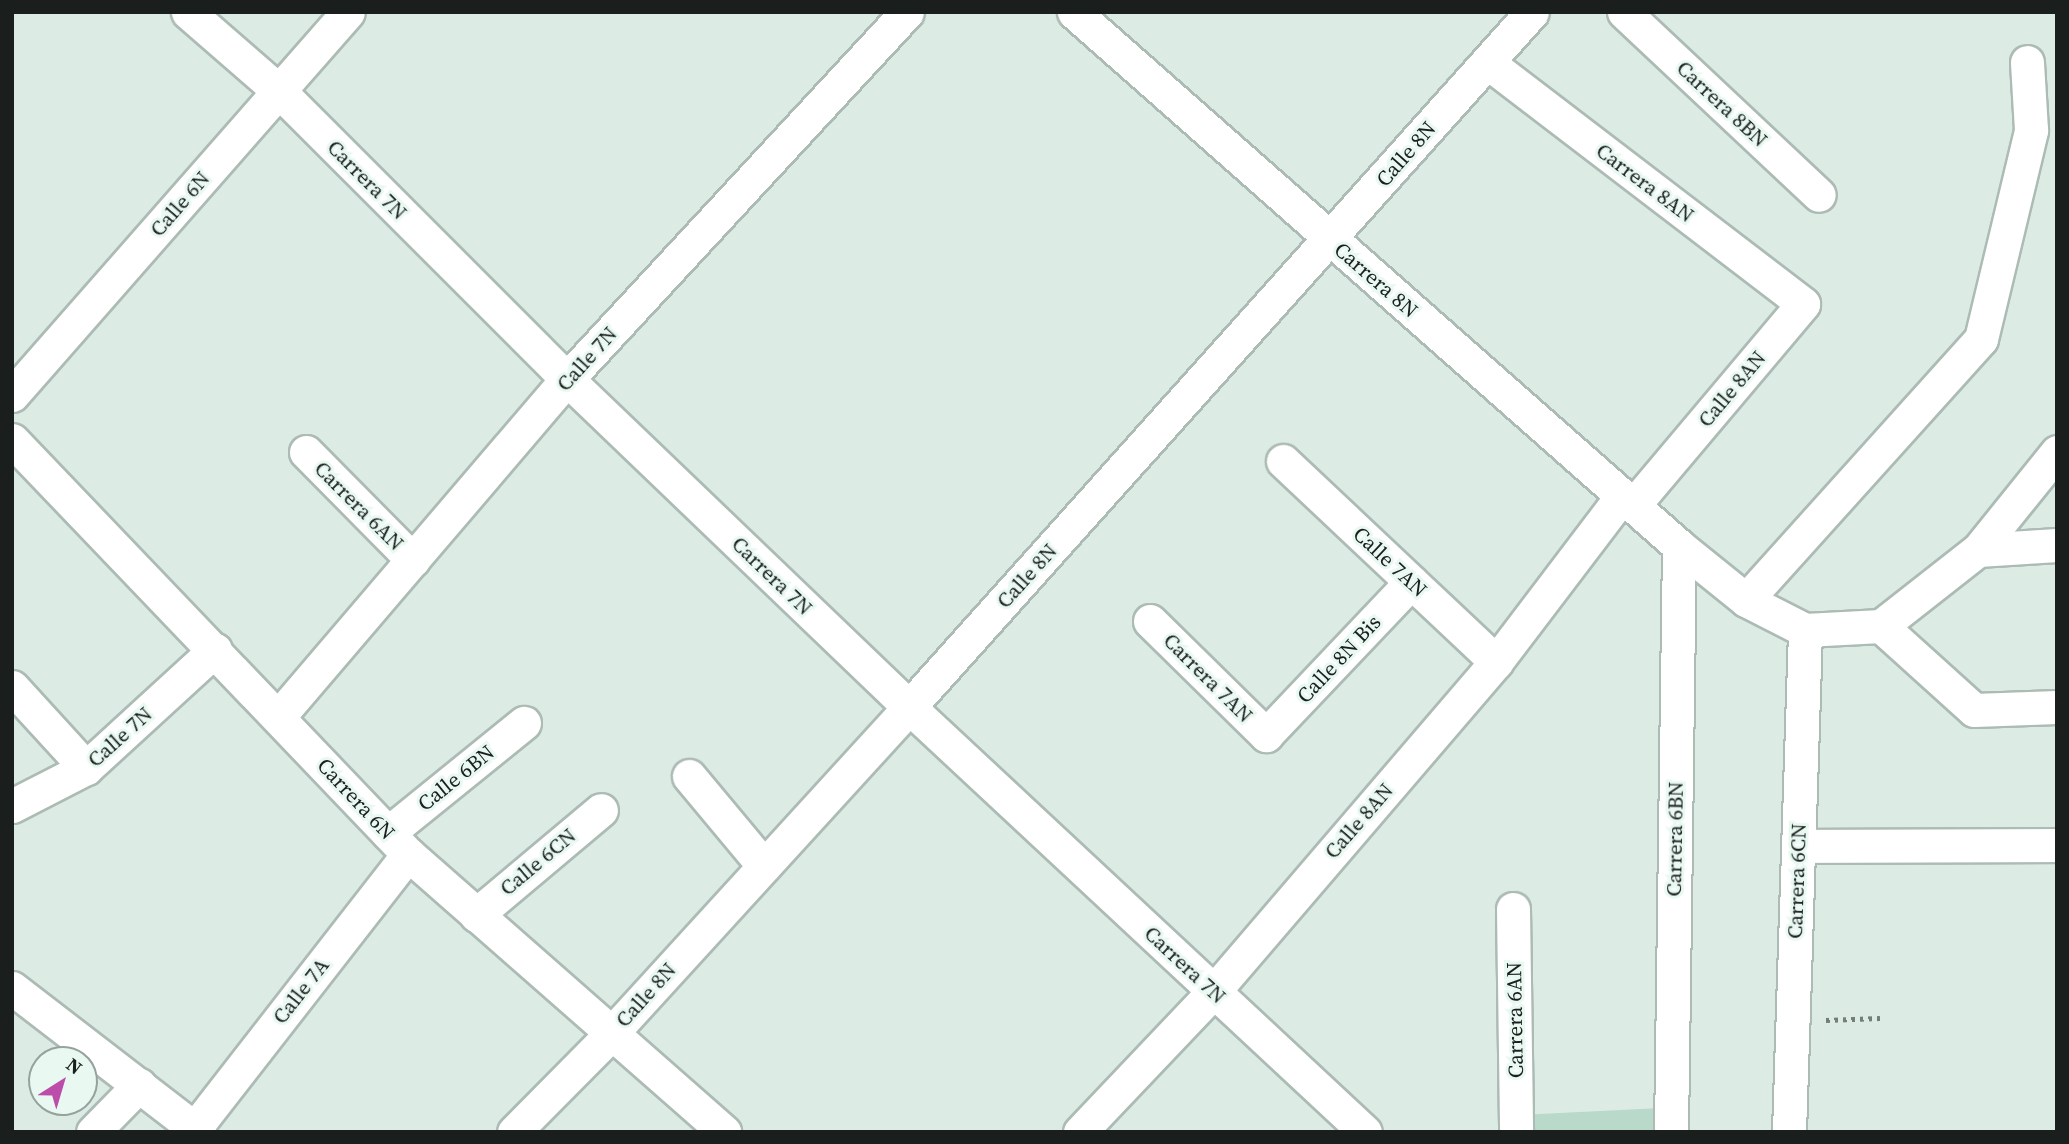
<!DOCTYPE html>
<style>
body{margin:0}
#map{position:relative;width:2069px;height:1144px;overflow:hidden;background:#dcece5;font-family:"Source Serif 4",serif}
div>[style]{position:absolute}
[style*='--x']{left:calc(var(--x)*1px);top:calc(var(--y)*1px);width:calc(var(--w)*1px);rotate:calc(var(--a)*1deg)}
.green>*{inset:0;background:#b9d9cb}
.path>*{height:4.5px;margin-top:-2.25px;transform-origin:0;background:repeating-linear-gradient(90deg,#747e79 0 3.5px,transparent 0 8.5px)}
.roads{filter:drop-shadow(2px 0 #acbbb4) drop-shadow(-2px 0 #acbbb4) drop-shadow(0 2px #acbbb4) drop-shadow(0 -2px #acbbb4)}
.minor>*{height:33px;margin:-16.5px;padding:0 16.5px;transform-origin:16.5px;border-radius:16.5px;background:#fff}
span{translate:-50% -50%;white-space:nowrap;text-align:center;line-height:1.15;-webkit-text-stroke:6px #e9f9f2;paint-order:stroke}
.street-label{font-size:21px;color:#1a1f1d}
.frame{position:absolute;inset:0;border:14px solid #1a1f1d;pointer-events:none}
.north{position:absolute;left:28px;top:1046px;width:70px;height:70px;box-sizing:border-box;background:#e9f9f2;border:2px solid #96a29d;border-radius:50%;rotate:37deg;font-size:19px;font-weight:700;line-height:28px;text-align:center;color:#1a1f1d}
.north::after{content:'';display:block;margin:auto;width:24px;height:32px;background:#bd4daa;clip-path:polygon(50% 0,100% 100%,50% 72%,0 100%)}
</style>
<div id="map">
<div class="green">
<i style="clip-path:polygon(1661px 1108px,1661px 1132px,1521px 1132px,1520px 1115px)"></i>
</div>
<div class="path">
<i style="--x:1826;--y:1020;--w:54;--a:-2.1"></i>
</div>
<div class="roads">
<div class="minor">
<i style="--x:188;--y:12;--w:121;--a:41"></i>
<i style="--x:279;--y:91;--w:407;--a:45"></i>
<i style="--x:567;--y:379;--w:474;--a:43.8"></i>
<i style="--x:909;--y:707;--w:623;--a:42.98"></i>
<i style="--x:1074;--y:12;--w:807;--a:41.43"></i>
<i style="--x:1679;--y:546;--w:86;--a:38.9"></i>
<i style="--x:1746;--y:600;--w:66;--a:27"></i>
<i style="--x:1805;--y:630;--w:76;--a:-3"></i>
<i style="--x:1881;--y:626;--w:123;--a:-38.1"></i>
<i style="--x:1978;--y:550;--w:126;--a:-51.1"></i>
<i style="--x:1624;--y:12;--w:267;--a:43.2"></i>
<i style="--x:1487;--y:62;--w:398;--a:37.4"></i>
<i style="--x:1803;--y:304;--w:264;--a:130.1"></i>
<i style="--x:12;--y:395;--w:509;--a:-48.74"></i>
<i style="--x:12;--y:440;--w:573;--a:46.27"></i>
<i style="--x:408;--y:854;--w:421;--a:41.3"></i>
<i style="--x:306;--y:452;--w:152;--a:45.3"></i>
<i style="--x:1283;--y:461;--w:293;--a:43.3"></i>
<i style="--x:1978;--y:550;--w:79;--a:-3.6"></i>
<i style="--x:1746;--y:600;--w:351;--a:-48"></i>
<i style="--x:1981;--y:339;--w:215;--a:-76.5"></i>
<i style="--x:2031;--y:130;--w:68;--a:-93.4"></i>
<i style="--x:1150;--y:621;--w:163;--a:44.5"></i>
<i style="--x:1266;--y:735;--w:211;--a:-46.5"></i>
<i style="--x:1881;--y:626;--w:125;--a:42.1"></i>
<i style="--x:1974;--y:710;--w:83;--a:-2.1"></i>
<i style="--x:12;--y:687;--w:110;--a:47.6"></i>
<i style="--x:279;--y:716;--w:443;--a:-49.5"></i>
<i style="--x:567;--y:379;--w:500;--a:-47.19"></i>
<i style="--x:689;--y:776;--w:117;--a:50.2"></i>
<i style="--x:12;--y:806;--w:83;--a:-27.2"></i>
<i style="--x:86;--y:768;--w:175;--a:-42.5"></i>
<i style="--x:388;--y:833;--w:175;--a:-39"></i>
<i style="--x:1799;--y:846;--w:258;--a:-0.2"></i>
<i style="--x:1513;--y:909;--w:223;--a:89.2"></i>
<i style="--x:476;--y:915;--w:163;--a:-40"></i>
<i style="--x:12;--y:988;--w:236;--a:37.6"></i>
<i style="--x:195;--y:1128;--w:347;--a:-52.1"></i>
<i style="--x:93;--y:1132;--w:66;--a:-45.6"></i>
<i style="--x:514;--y:1132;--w:136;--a:-45.3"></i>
<i style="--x:610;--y:1035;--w:444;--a:-47.6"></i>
<i style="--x:909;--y:707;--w:933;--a:-48.13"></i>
<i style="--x:1080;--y:1132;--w:195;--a:-46.5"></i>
<i style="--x:1214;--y:991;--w:433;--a:-49.4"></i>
<i style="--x:1496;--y:662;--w:208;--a:-52.8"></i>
<i style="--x:1671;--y:1132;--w:586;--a:-89.22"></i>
<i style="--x:1789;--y:1132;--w:502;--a:-88.17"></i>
</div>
</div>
<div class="street-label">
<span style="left:1722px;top:104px;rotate:43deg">Carrera 8BN</span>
<span style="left:1406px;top:154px;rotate:-49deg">Calle 8N</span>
<span style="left:367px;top:180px;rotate:45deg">Carrera 7N</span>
<span style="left:1645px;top:183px;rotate:37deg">Carrera 8AN</span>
<span style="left:180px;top:204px;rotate:-49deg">Calle 6N</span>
<span style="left:1376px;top:280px;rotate:41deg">Carrera 8N</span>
<span style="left:587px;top:359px;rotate:-48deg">Calle 7N</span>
<span style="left:1732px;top:389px;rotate:-50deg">Calle 8AN</span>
<span style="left:359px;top:506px;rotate:45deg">Carrera 6AN</span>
<span style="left:1390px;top:562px;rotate:43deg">Calle 7AN</span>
<span style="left:772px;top:576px;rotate:44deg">Carrera 7N</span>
<span style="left:1027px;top:576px;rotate:-48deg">Calle 8N</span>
<span style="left:1339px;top:659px;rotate:-47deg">Calle 8N Bis</span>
<span style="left:1208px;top:678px;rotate:45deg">Carrera 7AN</span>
<span style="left:120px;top:737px;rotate:-42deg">Calle 7N</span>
<span style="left:456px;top:778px;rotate:-39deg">Calle 6BN</span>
<span style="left:356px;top:799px;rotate:47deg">Carrera 6N</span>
<span style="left:1359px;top:821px;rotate:-49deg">Calle 8AN</span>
<span style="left:1675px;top:839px;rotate:-89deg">Carrera 6BN</span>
<span style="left:538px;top:862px;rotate:-40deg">Calle 6CN</span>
<span style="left:1797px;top:881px;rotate:-88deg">Carrera 6CN</span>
<span style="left:1185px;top:965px;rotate:43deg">Carrera 7N</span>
<span style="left:301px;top:991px;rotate:-52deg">Calle 7A</span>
<span style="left:646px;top:995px;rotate:-48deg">Calle 8N</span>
<span style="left:1515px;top:1020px;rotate:-91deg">Carrera 6AN</span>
</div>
<div class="frame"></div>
<div class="north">N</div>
</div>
